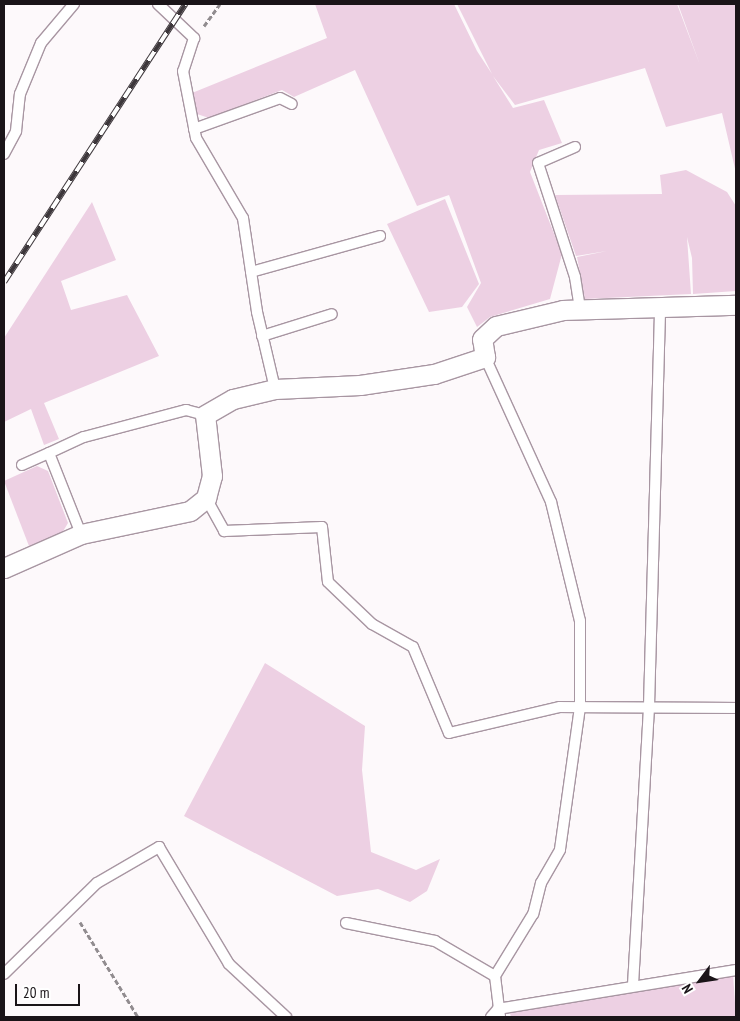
<!DOCTYPE html>
<style>
body{margin:0}
#map{position:relative;width:740px;height:1021px;overflow:hidden;background:#fdf9fb;font-family:"PT Sans Narrow",sans-serif}
div>[style]{position:absolute}
[style*='--x']{left:calc(var(--x)*1px);top:calc(var(--y)*1px);width:calc(var(--w)*1px);rotate:calc(var(--a)*1deg)}
.green>*{inset:0;background:#edd0e3}
.path>*{height:3px;margin-top:-1.5px;transform-origin:0;background:repeating-linear-gradient(90deg,#918c8f 0 5px,transparent 0 7.5px)}
.roads{filter:drop-shadow(1px 0 #a896a2) drop-shadow(-1px 0 #a896a2) drop-shadow(0 1px #a896a2) drop-shadow(0 -1px #a896a2)}
.lane>*{height:10px;margin:-5px;padding:0 5px;transform-origin:5px;border-radius:5px;background:#fff}
.street>*{height:19px;margin:-9.5px;padding:0 9.5px;transform-origin:9.5px;border-radius:9.5px;background:#fff}
.rail>*{height:5.5px;margin-top:-2.75px;transform-origin:0;background:repeating-linear-gradient(90deg,#fff 0 11px,#3d373b 0 22px);box-sizing:border-box;border-block:1px solid #3d373b}
span{translate:-50% -50%;white-space:nowrap;text-align:center;line-height:1.15;-webkit-text-stroke:4px #fff;paint-order:stroke}
.frame{position:absolute;inset:0;border:5px solid #1a1418;pointer-events:none}
.north{position:absolute;left:675px;top:956px;width:50px;height:50px;-webkit-text-stroke:4px #fff;paint-order:stroke;rotate:239deg;font-size:14px;font-weight:700;line-height:20px;text-align:center;color:#1a1418}
.north::after{content:'';display:block;margin:auto;width:18px;height:22px;background:#1a1418;clip-path:polygon(50% 0,100% 100%,50% 72%,0 100%)}
.scale{position:absolute;left:15px;top:984px;width:65px;height:22px;box-sizing:border-box;border:2px solid #1a1418;border-top:0;padding-left:6px;font-size:15px;line-height:18px;white-space:nowrap;color:#1a1418;-webkit-text-stroke:4px #fff;paint-order:stroke}
</style>
<div id="map">
<div class="green">
<i style="clip-path:polygon(315px 4px,454px 4px,477px 51px,492px 74px,457px 4px,677px 4px,700px 65px,678px 4px,736px 4px,736px 173px,722px 113px,666px 127px,645px 68px,515px 105px,493px 76px,513px 108px,544px 100px,562px 143px,539px 150px,530px 172px,562px 254px,550px 299px,490px 317px,477px 327px,467px 307px,481px 283px,449px 195px,417px 206px,355px 70px,294px 97px,282px 90px,209px 118px,197px 114px,192px 93px,327px 38px)"></i>
<i style="clip-path:polygon(686px 170px,727px 192px,736px 206px,736px 291px,693px 294px,692px 258px,687px 237px,691px 294px,585px 299px,577px 257px,607px 251px,576px 256px,555px 195px,662px 194px,660px 175px)"></i>
<i style="clip-path:polygon(445px 199px,479px 284px,462px 307px,429px 312px,387px 224px)"></i>
<i style="clip-path:polygon(92px 202px,116px 260px,61px 281px,71px 310px,127px 295px,159px 356px,44px 403px,59px 439px,44px 445px,31px 409px,4px 422px,4px 338px)"></i>
<i style="clip-path:polygon(37px 466px,48px 471px,68px 523px,62px 533px,29px 546px,4px 481px)"></i>
<i style="clip-path:polygon(265px 663px,365px 726px,362px 770px,371px 852px,416px 870px,440px 859px,427px 891px,410px 902px,378px 889px,337px 896px,184px 816px)"></i>
<i style="clip-path:polygon(733px 974px,736px 1017px,511px 1017px,510px 1013px)"></i>
</div>
<div class="path">
<i style="--x:204;--y:26;--w:27;--a:-54"></i>
<i style="--x:80;--y:922;--w:111;--a:58.6"></i>
</div>
<div class="roads">
<div class="lane">
<i style="--x:158;--y:4;--w:50;--a:43.4"></i>
<i style="--x:194;--y:38;--w:35;--a:108"></i>
<i style="--x:183;--y:71;--w:68;--a:79"></i>
<i style="--x:196;--y:138;--w:93;--a:59.6"></i>
<i style="--x:243;--y:218;--w:95;--a:81.5"></i>
<i style="--x:257;--y:312;--w:79;--a:76.8"></i>
<i style="--x:194;--y:129;--w:91;--a:-19.8"></i>
<i style="--x:280;--y:98;--w:13;--a:27"></i>
<i style="--x:575;--y:147;--w:40;--a:156.6"></i>
<i style="--x:538;--y:163;--w:120;--a:72"></i>
<i style="--x:575;--y:277;--w:33;--a:81"></i>
<i style="--x:4;--y:154;--w:26;--a:-62"></i>
<i style="--x:16;--y:131;--w:37;--a:-84"></i>
<i style="--x:20;--y:94;--w:55;--a:-67.6"></i>
<i style="--x:41;--y:43;--w:51;--a:-49.8"></i>
<i style="--x:251;--y:272;--w:134;--a:-15.6"></i>
<i style="--x:262;--y:336;--w:73;--a:-17.4"></i>
<i style="--x:485;--y:357;--w:159;--a:65.5"></i>
<i style="--x:551;--y:502;--w:122;--a:76.3"></i>
<i style="--x:580;--y:621;--w:86;--a:90"></i>
<i style="--x:580;--y:707;--w:144;--a:98"></i>
<i style="--x:560;--y:850;--w:38;--a:120"></i>
<i style="--x:541;--y:883;--w:32;--a:104"></i>
<i style="--x:533;--y:914;--w:73;--a:121.5"></i>
<i style="--x:495;--y:976;--w:41;--a:83"></i>
<i style="--x:22;--y:465;--w:30;--a:-24"></i>
<i style="--x:206;--y:498;--w:38;--a:61"></i>
<i style="--x:224;--y:531;--w:98;--a:-2.3"></i>
<i style="--x:322;--y:527;--w:55;--a:83.8"></i>
<i style="--x:328;--y:582;--w:61;--a:43.7"></i>
<i style="--x:372;--y:624;--w:47;--a:29.3"></i>
<i style="--x:413;--y:647;--w:93;--a:67.3"></i>
<i style="--x:449;--y:733;--w:114;--a:-13.2"></i>
<i style="--x:560;--y:707;--w:176;--a:0.3"></i>
<i style="--x:81;--y:534;--w:87;--a:-111.6"></i>
<i style="--x:49;--y:453;--w:38;--a:-25"></i>
<i style="--x:84;--y:437;--w:106;--a:-14.8"></i>
<i style="--x:186;--y:410;--w:20;--a:15"></i>
<i style="--x:346;--y:923;--w:91;--a:11.4"></i>
<i style="--x:435;--y:941;--w:69;--a:30.3"></i>
<i style="--x:4;--y:974;--w:130;--a:-44.4"></i>
<i style="--x:97;--y:883;--w:72;--a:-30.1"></i>
<i style="--x:159;--y:847;--w:136;--a:59.1"></i>
<i style="--x:229;--y:964;--w:78;--a:42.9"></i>
<i style="--x:633;--y:985;--w:279;--a:-86.7"></i>
<i style="--x:649;--y:706;--w:399;--a:-88.4"></i>
<i style="--x:491;--y:1017;--w:11;--a:-49"></i>
<i style="--x:498;--y:1009;--w:241;--a:-9.3"></i>
</div>
<div class="street">
<i style="--x:4;--y:568;--w:84;--a:-23.8"></i>
<i style="--x:81;--y:534;--w:111;--a:-11.9"></i>
<i style="--x:190;--y:511;--w:21;--a:-39"></i>
<i style="--x:206;--y:498;--w:23;--a:-75"></i>
<i style="--x:212;--y:476;--w:61;--a:-96.5"></i>
<i style="--x:205;--y:415;--w:32;--a:-30"></i>
<i style="--x:233;--y:399;--w:43;--a:-13.4"></i>
<i style="--x:275;--y:389;--w:85;--a:-2.7"></i>
<i style="--x:360;--y:385;--w:75;--a:-8.5"></i>
<i style="--x:434;--y:374;--w:54;--a:-18.4"></i>
<i style="--x:485;--y:357;--w:18;--a:-99"></i>
<i style="--x:482;--y:339;--w:19;--a:-43"></i>
<i style="--x:496;--y:326;--w:69;--a:-13.4"></i>
<i style="--x:563;--y:310;--w:173;--a:-1.7"></i>
</div>
</div>
<div class="rail">
<i style="--x:4;--y:282;--w:332;--a:-56.9"></i>
</div>
<div class="frame"></div>
<div class="north">N</div>
<div class="scale">20 m</div>
</div>
